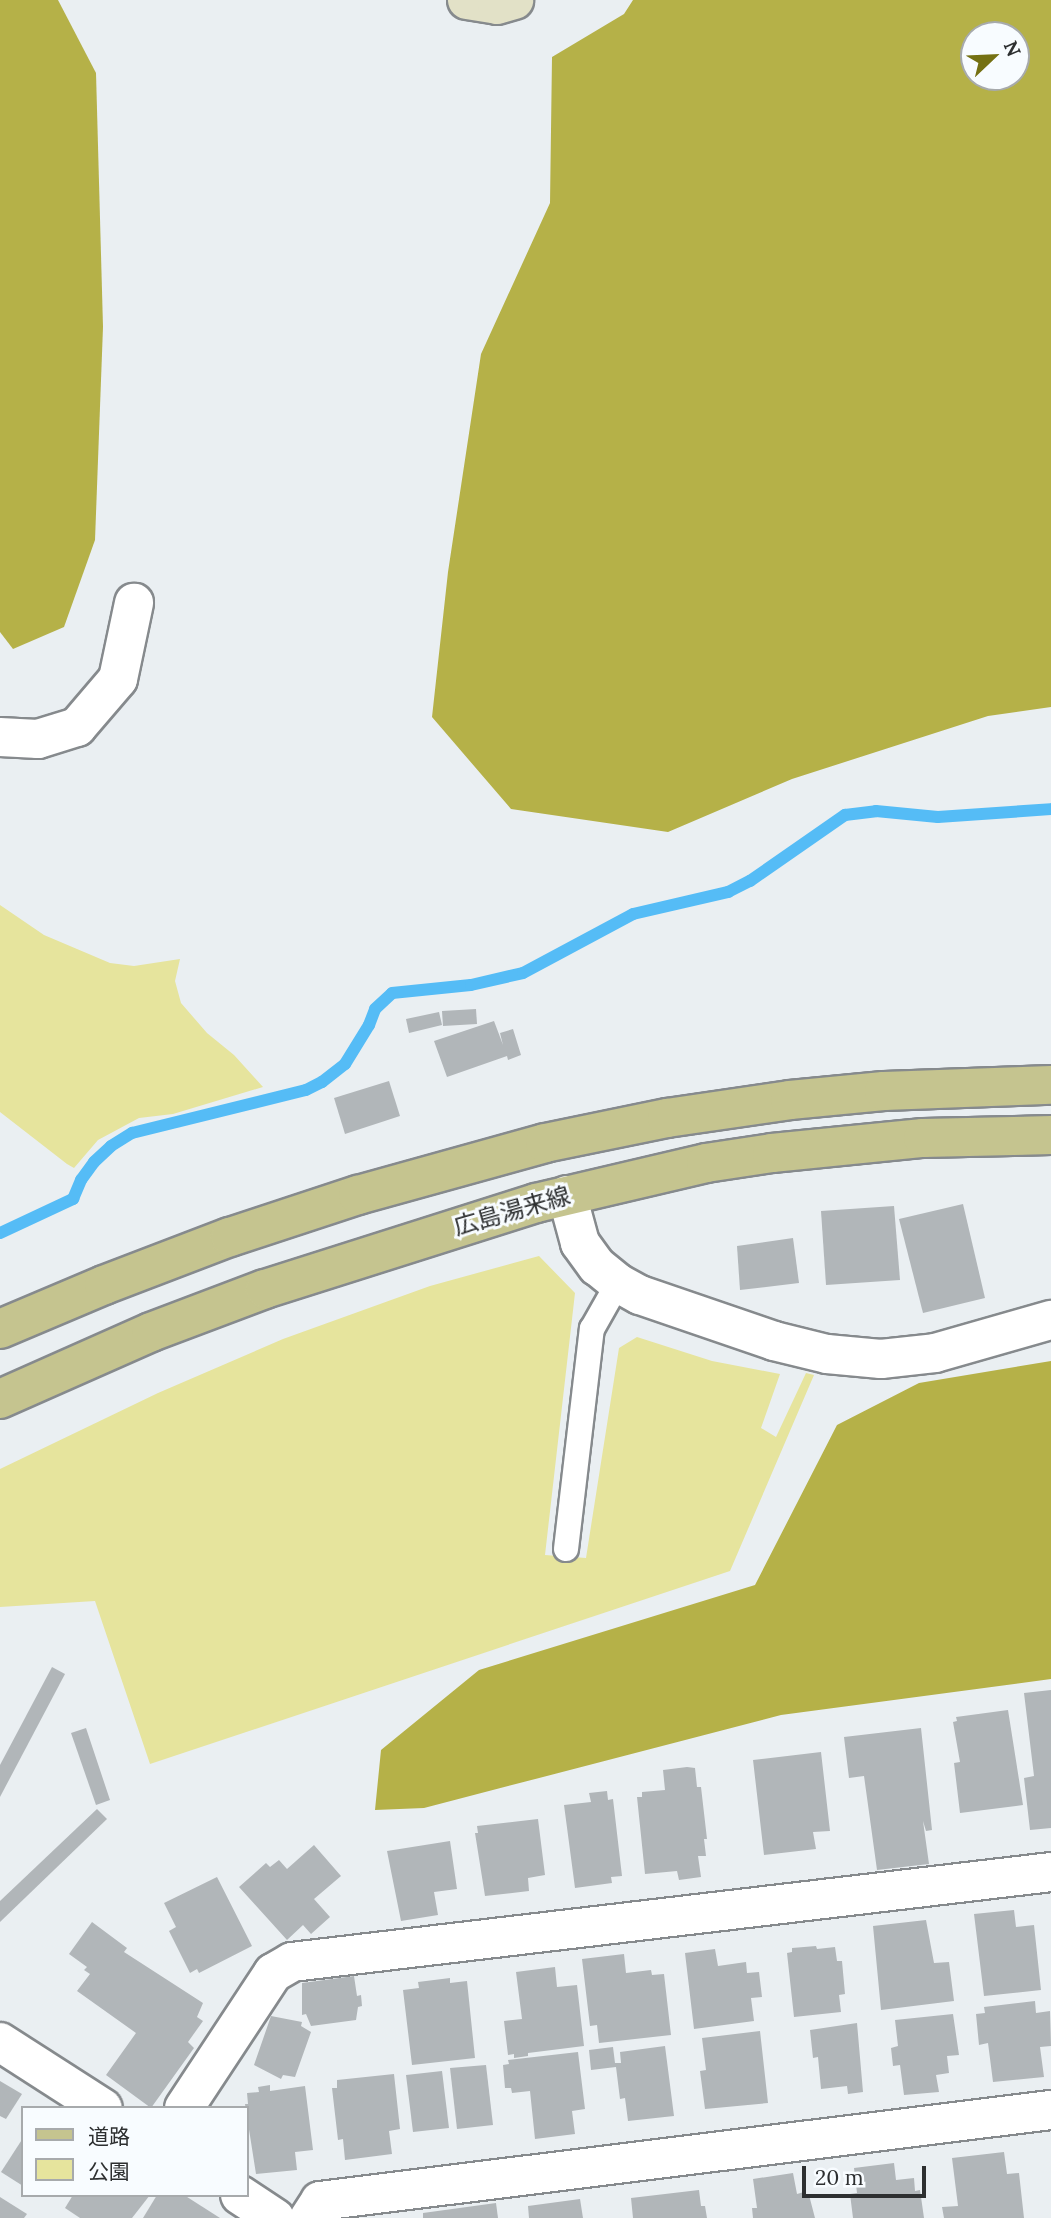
<!DOCTYPE html>
<meta charset="utf-8">
<style>
body{margin:0}
#map{position:relative;width:1051px;height:2218px;overflow:hidden;background:#eaeff2;font-family:Lora,"Noto Sans JP",serif}
div>[style]{position:absolute}
[style*='--x']{left:calc(var(--x)*1px);top:calc(var(--y)*1px);width:calc(var(--w)*1px);rotate:calc(var(--a)*1deg)}
.green>*{inset:0;background:#e6e49d}
.forest>*{inset:0;background:#b5b148}
.stream>*{height:12px;margin:-6px;padding:0 6px;transform-origin:6px;border-radius:6px;background:#55bcf6}
.building>*{inset:0;background:#b1b6b9}
.roads{filter:drop-shadow(2px 0 #868a8d) drop-shadow(-2px 0 #868a8d) drop-shadow(0 2px #868a8d) drop-shadow(0 -2px #868a8d)}
.lane>*{height:24px;margin:-12px;padding:0 12px;transform-origin:12px;border-radius:12px;background:#fff}
.street>*{height:38px;margin:-19px;padding:0 19px;transform-origin:19px;border-radius:19px;background:#fff}
.secondary>*{height:38px;margin:-19px;padding:0 19px;transform-origin:19px;border-radius:19px;background:#e2e1c7}
.primary>*{height:38px;margin:-19px;padding:0 19px;transform-origin:19px;border-radius:19px;background:#c5c48f}
span{translate:-50% -50%;white-space:nowrap;text-align:center;line-height:1.15;-webkit-text-stroke:6px #f8fcff;paint-order:stroke}
.street-label{font-size:24px;color:#2d2f30}
.legend{position:absolute;left:21px;top:2106px;width:228px;height:91px;box-sizing:border-box;background:#f8fcff;border:2px solid #a7aaac;margin:0;padding:9px 12px;list-style:none;font-size:21px;color:#2d2f30}
.legend li{display:flex;align-items:center;gap:14px;height:35px}
.legend b{width:35px;border:2px solid #a7aaac}
.north{position:absolute;left:960px;top:21px;width:70px;height:70px;box-sizing:border-box;background:#f8fcff;border:2px solid #a7aaac;border-radius:50%;rotate:67deg;font-size:19px;font-weight:700;line-height:28px;text-align:center;color:#2d2f30}
.north::after{content:'';display:block;margin:auto;width:24px;height:32px;background:#757113;clip-path:polygon(50% 0,100% 100%,50% 72%,0 100%)}
.scale{position:absolute;left:802px;top:2166px;width:124px;height:32px;box-sizing:border-box;border:4px solid #2d2f30;border-top:0;padding-left:9px;font-size:21px;line-height:24px;white-space:nowrap;color:#2d2f30;-webkit-text-stroke:5px #f8fcff;paint-order:stroke}
</style>
<div id="map">
<div class="green">
<i style="clip-path:polygon(0 905px,44px 935px,110px 963px,134px 966px,180px 959px,175px 981px,181px 1003px,207px 1033px,234px 1055px,263px 1087px,173px 1114px,139px 1118px,98px 1140px,74px 1168px,67px 1164px,0 1112px)"></i>
<i style="clip-path:polygon(539px 1256px,575px 1293px,545px 1555px,586px 1558px,619px 1348px,637px 1337px,712px 1361px,780px 1374px,761px 1428px,776px 1437px,806px 1373px,814px 1375px,730px 1571px,150px 1764px,95px 1601px,0 1607px,0 1469px,158px 1393px,283px 1339px,430px 1286px)"></i>
</div>
<div class="forest">
<i style="clip-path:polygon(0 0,58px 0,96px 73px,103px 327px,95px 540px,64px 627px,13px 649px,0 632px)"></i>
<i style="clip-path:polygon(evenodd,633px 0,1051px 0,1051px 707px,988px 716px,792px 779px,668px 832px,511px 809px,432px 717px,448px 572px,481px 354px,550px 203px,552px 57px,624px 14px,633px 0,1016px 35px,1016px 77px,974px 77px,974px 35px,1016px 35px)"></i>
<i style="clip-path:polygon(1051px 1361px,1051px 1679px,781px 1715px,424px 1808px,375px 1810px,381px 1750px,479px 1670px,755px 1585px,837px 1425px,919px 1383px)"></i>
</div>
<div class="stream">
<i style="--x:0;--y:1233;--w:81;--a:-25"></i>
<i style="--x:73;--y:1199;--w:21;--a:-67"></i>
<i style="--x:81;--y:1180;--w:22;--a:-54"></i>
<i style="--x:94;--y:1162;--w:23;--a:-43"></i>
<i style="--x:111;--y:1146;--w:25;--a:-32"></i>
<i style="--x:132;--y:1133;--w:179;--a:-13.9"></i>
<i style="--x:306;--y:1090;--w:18;--a:-27"></i>
<i style="--x:322;--y:1082;--w:29;--a:-38"></i>
<i style="--x:345;--y:1064;--w:46;--a:-58.4"></i>
<i style="--x:369;--y:1025;--w:17;--a:-69"></i>
<i style="--x:375;--y:1009;--w:23;--a:-43"></i>
<i style="--x:392;--y:993;--w:79;--a:-5.8"></i>
<i style="--x:471;--y:985;--w:53;--a:-13"></i>
<i style="--x:523;--y:973;--w:125;--a:-28.2"></i>
<i style="--x:633;--y:914;--w:98;--a:-13"></i>
<i style="--x:728;--y:892;--w:25;--a:-27"></i>
<i style="--x:750;--y:881;--w:116;--a:-34.8"></i>
<i style="--x:845;--y:815;--w:31;--a:-7"></i>
<i style="--x:876;--y:811;--w:62;--a:5.5"></i>
<i style="--x:938;--y:817;--w:113;--a:-4"></i>
</div>
<div class="building">
<i style="clip-path:polygon(476px 1009px,477px 1024px,443px 1026px,442px 1011px)"></i>
<i style="clip-path:polygon(439px 1012px,442px 1025px,409px 1033px,406px 1019px)"></i>
<i style="clip-path:polygon(494px 1021px,503px 1045px,500px 1033px,513px 1029px,521px 1055px,508px 1060px,507px 1056px,447px 1077px,434px 1041px)"></i>
<i style="clip-path:polygon(389px 1081px,400px 1116px,345px 1134px,334px 1098px)"></i>
<i style="clip-path:polygon(963px 1204px,985px 1298px,923px 1313px,899px 1219px)"></i>
<i style="clip-path:polygon(894px 1206px,900px 1280px,826px 1285px,821px 1211px)"></i>
<i style="clip-path:polygon(793px 1238px,799px 1283px,740px 1290px,737px 1246px)"></i>
<i style="clip-path:polygon(52px 1667px,65px 1674px,0 1797px,0 1765px)"></i>
<i style="clip-path:polygon(1051px 1690px,1051px 1828px,1030px 1830px,1024px 1778px,1034px 1776px,1024px 1693px)"></i>
<i style="clip-path:polygon(1008px 1710px,1023px 1805px,960px 1813px,954px 1763px,960px 1762px,953px 1722px,957px 1721px,956px 1717px)"></i>
<i style="clip-path:polygon(86px 1728px,110px 1800px,96px 1805px,71px 1733px)"></i>
<i style="clip-path:polygon(921px 1728px,932px 1830px,926px 1831px,923px 1821px,929px 1864px,877px 1870px,864px 1776px,849px 1778px,844px 1737px)"></i>
<i style="clip-path:polygon(821px 1752px,830px 1831px,813px 1832px,816px 1849px,764px 1855px,753px 1760px)"></i>
<i style="clip-path:polygon(687px 1767px,695px 1768px,697px 1787px,701px 1787px,707px 1839px,704px 1839px,706px 1856px,698px 1856px,701px 1877px,679px 1880px,677px 1871px,645px 1874px,637px 1797px,642px 1797px,642px 1792px,665px 1790px,663px 1770px)"></i>
<i style="clip-path:polygon(607px 1791px,608px 1800px,613px 1799px,622px 1876px,611px 1877px,612px 1883px,575px 1888px,564px 1805px,591px 1802px,589px 1793px)"></i>
<i style="clip-path:polygon(97px 1809px,107px 1819px,0 1922px,0 1901px)"></i>
<i style="clip-path:polygon(538px 1819px,545px 1875px,528px 1878px,529px 1891px,485px 1896px,475px 1833px,478px 1833px,477px 1826px)"></i>
<i style="clip-path:polygon(450px 1841px,457px 1889px,434px 1892px,438px 1915px,401px 1921px,387px 1851px)"></i>
<i style="clip-path:polygon(314px 1845px,341px 1876px,314px 1899px,330px 1917px,311px 1934px,303px 1925px,287px 1940px,239px 1887px,266px 1863px,270px 1867px,279px 1860px,287px 1869px)"></i>
<i style="clip-path:polygon(217px 1877px,252px 1946px,199px 1973px,197px 1969px,190px 1973px,169px 1931px,176px 1927px,164px 1903px)"></i>
<i style="clip-path:polygon(1014px 1910px,1016px 1927px,1034px 1925px,1041px 1990px,984px 1996px,974px 1914px)"></i>
<i style="clip-path:polygon(926px 1920px,934px 1963px,949px 1962px,954px 2001px,881px 2010px,873px 1926px)"></i>
<i style="clip-path:polygon(92px 1922px,127px 1948px,124px 1952px,203px 2003px,197px 2017px,203px 2021px,188px 2042px,194px 2048px,151px 2108px,106px 2075px,136px 2033px,77px 1991px,90px 1974px,84px 1970px,87px 1967px,69px 1954px)"></i>
<i style="clip-path:polygon(816px 1946px,817px 1949px,835px 1947px,837px 1961px,842px 1961px,845px 1994px,839px 1995px,841px 2012px,794px 2017px,787px 1953px,792px 1952px,792px 1948px)"></i>
<i style="clip-path:polygon(715px 1949px,718px 1966px,746px 1962px,747px 1973px,759px 1972px,762px 1997px,751px 1998px,754px 2021px,694px 2029px,685px 1953px)"></i>
<i style="clip-path:polygon(624px 1954px,626px 1973px,651px 1970px,652px 1975px,664px 1974px,671px 2035px,599px 2043px,597px 2025px,590px 2026px,582px 1959px)"></i>
<i style="clip-path:polygon(555px 1967px,557px 1987px,577px 1985px,584px 2046px,528px 2053px,528px 2056px,514px 2058px,514px 2054px,508px 2055px,504px 2021px,522px 2019px,516px 1972px)"></i>
<i style="clip-path:polygon(354px 1976px,357px 1996px,361px 1995px,362px 2006px,358px 2007px,356px 2020px,311px 2026px,306px 2014px,302px 2015px,302px 1983px)"></i>
<i style="clip-path:polygon(450px 1978px,450px 1983px,467px 1981px,475px 2058px,412px 2065px,403px 1990px,419px 1988px,418px 1982px)"></i>
<i style="clip-path:polygon(1035px 2001px,1036px 2013px,1050px 2011px,1051px 2046px,1040px 2047px,1044px 2077px,993px 2082px,988px 2043px,979px 2045px,976px 2014px,985px 2013px,984px 2007px)"></i>
<i style="clip-path:polygon(953px 2014px,959px 2055px,947px 2056px,949px 2073px,936px 2075px,939px 2092px,904px 2095px,900px 2065px,893px 2066px,891px 2048px,898px 2046px,895px 2020px)"></i>
<i style="clip-path:polygon(271px 2016px,302px 2022px,301px 2026px,311px 2032px,295px 2077px,283px 2075px,281px 2079px,254px 2065px)"></i>
<i style="clip-path:polygon(857px 2023px,863px 2092px,848px 2094px,847px 2086px,821px 2089px,818px 2057px,813px 2058px,810px 2030px)"></i>
<i style="clip-path:polygon(760px 2031px,768px 2103px,705px 2109px,700px 2071px,706px 2070px,702px 2038px)"></i>
<i style="clip-path:polygon(665px 2046px,674px 2116px,628px 2121px,625px 2098px,620px 2099px,616px 2067px,591px 2070px,589px 2050px,613px 2047px,615px 2063px,621px 2063px,620px 2052px)"></i>
<i style="clip-path:polygon(578px 2052px,585px 2109px,572px 2111px,575px 2134px,535px 2139px,530px 2091px,512px 2093px,511px 2088px,505px 2088px,503px 2065px,509px 2064px,508px 2060px)"></i>
<i style="clip-path:polygon(486px 2065px,493px 2125px,457px 2129px,450px 2068px)"></i>
<i style="clip-path:polygon(442px 2071px,449px 2128px,413px 2132px,406px 2075px)"></i>
<i style="clip-path:polygon(394px 2074px,400px 2129px,389px 2131px,392px 2154px,345px 2160px,343px 2139px,338px 2140px,332px 2088px,337px 2088px,337px 2080px)"></i>
<i style="clip-path:polygon(0 2081px,22px 2094px,6px 2119px,0 2116px)"></i>
<i style="clip-path:polygon(270px 2085px,270px 2091px,305px 2086px,313px 2150px,295px 2152px,297px 2170px,256px 2174px,245px 2104px,248px 2104px,247px 2093px,259px 2092px,258px 2087px)"></i>
<i style="clip-path:polygon(23px 2138px,23px 2186px,1px 2172px)"></i>
<i style="clip-path:polygon(1004px 2152px,1007px 2174px,1019px 2173px,1024px 2218px,944px 2218px,942px 2207px,958px 2206px,952px 2158px)"></i>
<i style="clip-path:polygon(894px 2163px,896px 2180px,914px 2178px,915px 2191px,920px 2190px,924px 2218px,853px 2218px,850px 2194px,857px 2193px,854px 2168px)"></i>
<i style="clip-path:polygon(793px 2173px,797px 2194px,804px 2192px,805px 2197px,809px 2195px,815px 2218px,753px 2218px,752px 2208px,757px 2208px,753px 2179px)"></i>
<i style="clip-path:polygon(699px 2190px,701px 2206px,705px 2206px,707px 2218px,633px 2218px,631px 2198px)"></i>
<i style="clip-path:polygon(73px 2195px,150px 2195px,132px 2218px,80px 2218px,65px 2208px)"></i>
<i style="clip-path:polygon(157px 2195px,184px 2195px,220px 2218px,143px 2218px)"></i>
<i style="clip-path:polygon(0 2197px,27px 2214px,24px 2218px,0 2218px)"></i>
<i style="clip-path:polygon(580px 2199px,583px 2218px,529px 2218px,528px 2206px)"></i>
<i style="clip-path:polygon(496px 2203px,498px 2218px,423px 2218px,423px 2213px)"></i>
</div>
<div class="roads">
<div class="lane">
<i style="--x:566;--y:1549;--w:222;--a:-83.3"></i>
<i style="--x:592;--y:1329;--w:53;--a:-60.5"></i>
</div>
<div class="street">
<i style="--x:0;--y:737;--w:38;--a:3"></i>
<i style="--x:38;--y:739;--w:41;--a:-17.1"></i>
<i style="--x:77;--y:727;--w:63;--a:-49.5"></i>
<i style="--x:118;--y:679;--w:78;--a:-78.1"></i>
<i style="--x:567;--y:1195;--w:50;--a:74.8"></i>
<i style="--x:580;--y:1243;--w:29;--a:54"></i>
<i style="--x:597;--y:1266;--w:27;--a:39"></i>
<i style="--x:618;--y:1283;--w:25;--a:29"></i>
<i style="--x:640;--y:1295;--w:142;--a:18.9"></i>
<i style="--x:774;--y:1341;--w:55;--a:13.8"></i>
<i style="--x:827;--y:1354;--w:54;--a:5.3"></i>
<i style="--x:881;--y:1359;--w:54;--a:-6.3"></i>
<i style="--x:935;--y:1353;--w:121;--a:-15.9"></i>
<i style="--x:0;--y:2042;--w:122;--a:32.7"></i>
<i style="--x:184;--y:2108;--w:162;--a:-56.6"></i>
<i style="--x:273;--y:1973;--w:22;--a:-30"></i>
<i style="--x:292;--y:1962;--w:764;--a:-6.76"></i>
<i style="--x:240;--y:2195;--w:42;--a:33.3"></i>
<i style="--x:309;--y:2218;--w:20;--a:-57"></i>
<i style="--x:320;--y:2201;--w:737;--a:-7.1"></i>
</div>
<div class="secondary">
<i style="--x:467;--y:0;--w:30;--a:9"></i>
<i style="--x:497;--y:5;--w:18;--a:-16"></i>
</div>
<div class="primary">
<i style="--x:0;--y:1329;--w:113;--a:-22.9"></i>
<i style="--x:104;--y:1285;--w:135;--a:-20.9"></i>
<i style="--x:230;--y:1237;--w:135;--a:-18.2"></i>
<i style="--x:358;--y:1195;--w:194;--a:-15.5"></i>
<i style="--x:545;--y:1143;--w:125;--a:-11.6"></i>
<i style="--x:667;--y:1118;--w:124;--a:-8.3"></i>
<i style="--x:790;--y:1100;--w:94;--a:-5.5"></i>
<i style="--x:884;--y:1091;--w:167;--a:-2.1"></i>
<i style="--x:0;--y:1399;--w:165;--a:-23.9"></i>
<i style="--x:151;--y:1332;--w:122;--a:-20.7"></i>
<i style="--x:265;--y:1289;--w:284;--a:-17.6"></i>
<i style="--x:536;--y:1203;--w:175;--a:-13.2"></i>
<i style="--x:706;--y:1163;--w:67;--a:-8.6"></i>
<i style="--x:772;--y:1153;--w:152;--a:-5.7"></i>
<i style="--x:923;--y:1138;--w:128;--a:-1.3"></i>
</div>
</div>
<div class="street-label">
<span style="left:512px;top:1211px;rotate:-16deg">広島湯来線</span>
</div>
<ul class="legend">
<li><b style="height:9px;background:#c5c48f"></b>道路</li>
<li><b style="height:19px;background:#e6e49d"></b>公園</li>
</ul>
<div class="north">N</div>
<div class="scale">20 m</div>
</div>
